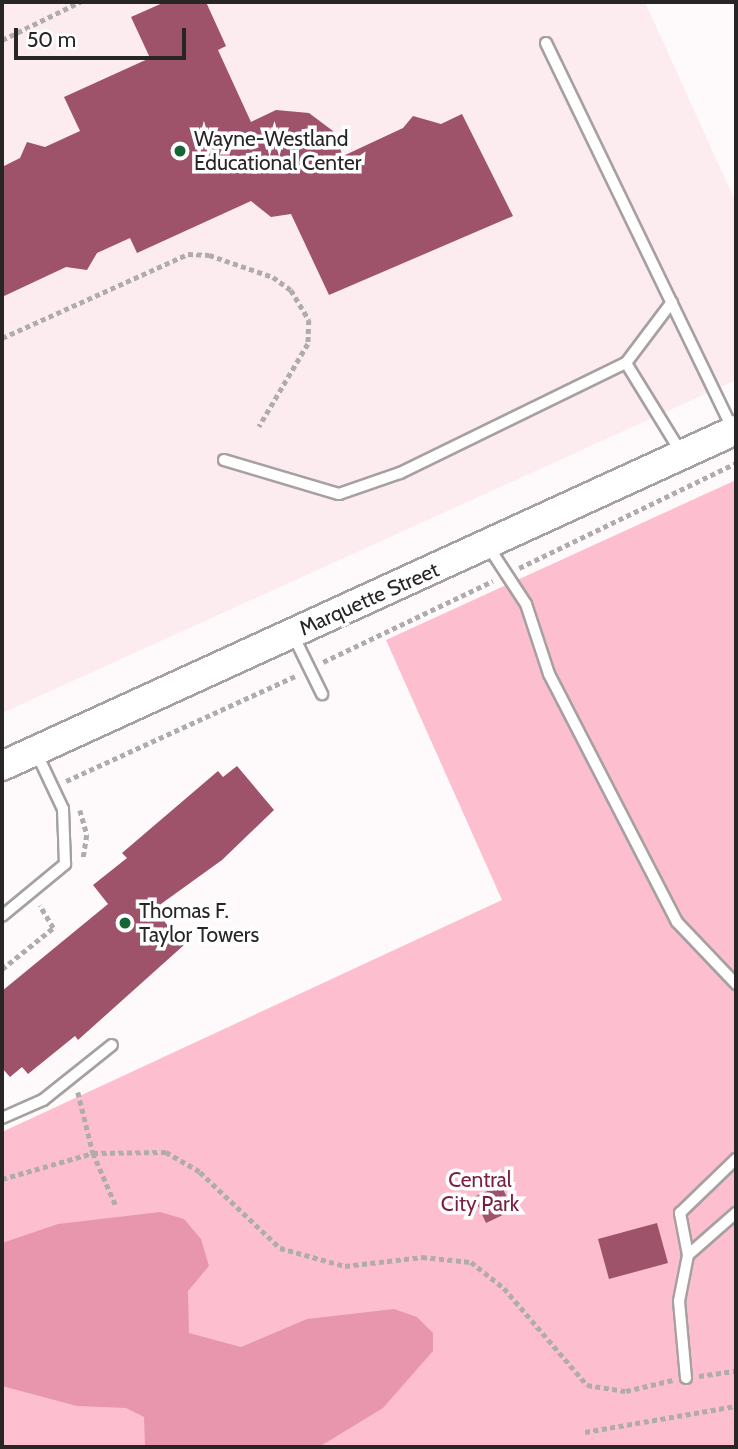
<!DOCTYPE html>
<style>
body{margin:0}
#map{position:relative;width:738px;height:1449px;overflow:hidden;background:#fef9fa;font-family:Cabin,sans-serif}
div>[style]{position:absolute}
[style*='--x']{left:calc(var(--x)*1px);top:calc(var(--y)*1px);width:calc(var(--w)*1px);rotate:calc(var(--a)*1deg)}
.built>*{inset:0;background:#fcebef}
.green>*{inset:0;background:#fdbfcf}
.water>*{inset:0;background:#e896ad}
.building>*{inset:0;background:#9e536a}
.path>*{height:4.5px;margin-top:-2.25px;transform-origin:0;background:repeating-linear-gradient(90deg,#b0acad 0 5px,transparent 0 8.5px)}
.roads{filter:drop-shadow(2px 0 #a7a0a1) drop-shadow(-2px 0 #a7a0a1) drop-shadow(0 2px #a7a0a1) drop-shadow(0 -2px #a7a0a1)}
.lane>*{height:10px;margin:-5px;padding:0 5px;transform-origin:5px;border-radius:5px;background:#fff}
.secondary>*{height:28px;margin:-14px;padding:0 14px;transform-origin:14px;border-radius:14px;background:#fff}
.dots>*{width:19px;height:19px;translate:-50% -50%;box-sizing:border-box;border:4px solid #fff;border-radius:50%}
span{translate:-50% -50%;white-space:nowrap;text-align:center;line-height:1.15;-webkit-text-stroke:7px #fff;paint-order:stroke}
.poi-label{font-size:21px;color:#282526}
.left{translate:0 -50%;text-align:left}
.street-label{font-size:21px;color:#282526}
.park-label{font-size:21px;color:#7c1e42}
.frame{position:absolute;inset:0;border:4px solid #282526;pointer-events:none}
.scale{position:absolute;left:14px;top:28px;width:172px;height:32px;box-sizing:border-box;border:4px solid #282526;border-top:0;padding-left:9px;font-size:21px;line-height:24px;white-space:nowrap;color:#282526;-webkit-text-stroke:5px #fff;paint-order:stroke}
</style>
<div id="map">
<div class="built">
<i style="clip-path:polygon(2px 2px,645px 2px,736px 203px,736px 380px,2px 713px)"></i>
</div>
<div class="green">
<i style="clip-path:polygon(736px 480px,736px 1447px,2px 1447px,2px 1132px,502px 900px,386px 640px)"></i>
</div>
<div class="water">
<i style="clip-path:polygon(160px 1212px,184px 1219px,201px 1239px,209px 1266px,188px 1291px,189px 1333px,241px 1347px,307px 1319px,394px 1309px,417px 1317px,433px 1333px,433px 1351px,383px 1408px,319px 1447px,145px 1447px,144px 1417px,126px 1408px,77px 1406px,2px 1386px,2px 1243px,58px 1224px)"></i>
</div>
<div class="building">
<i style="clip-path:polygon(165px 2px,206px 2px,226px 46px,218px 50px,251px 122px,276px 110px,309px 113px,333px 131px,343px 156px,403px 128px,413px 116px,441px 124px,462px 114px,513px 216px,329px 295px,291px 214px,271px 217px,251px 201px,137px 253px,130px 238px,97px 253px,87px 270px,66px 267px,2px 297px,2px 167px,20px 158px,27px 142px,45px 147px,80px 131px,64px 97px,150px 58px,131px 17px)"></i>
<i style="clip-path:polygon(237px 766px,274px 810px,222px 860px,154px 909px,184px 945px,78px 1040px,75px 1036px,28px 1074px,22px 1067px,10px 1077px,2px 1068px,2px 991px,108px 904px,93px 885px,127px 858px,122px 853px,218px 771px,223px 777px)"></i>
<i style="clip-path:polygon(501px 1185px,513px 1210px,486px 1223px,474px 1197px)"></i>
<i style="clip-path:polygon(657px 1223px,668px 1263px,609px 1279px,598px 1239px)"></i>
</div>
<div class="path">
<i style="--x:2;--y:40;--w:87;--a:-26"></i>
<i style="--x:2;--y:338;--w:204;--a:-24.3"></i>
<i style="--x:188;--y:254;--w:21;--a:3"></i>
<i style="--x:209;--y:255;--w:68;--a:19"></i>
<i style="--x:273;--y:277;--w:22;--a:36"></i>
<i style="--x:291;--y:290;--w:35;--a:59"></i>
<i style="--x:309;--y:320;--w:24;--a:92"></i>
<i style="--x:308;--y:344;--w:96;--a:120.6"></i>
<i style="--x:519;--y:568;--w:241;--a:-25.8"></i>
<i style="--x:323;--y:662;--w:188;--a:-25.5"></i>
<i style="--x:66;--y:781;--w:254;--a:-24.6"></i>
<i style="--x:80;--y:810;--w:26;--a:74"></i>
<i style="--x:87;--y:835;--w:24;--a:99"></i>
<i style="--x:2;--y:969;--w:65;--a:-38.8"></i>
<i style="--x:53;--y:928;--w:26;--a:-121"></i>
<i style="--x:78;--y:1092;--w:63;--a:76.2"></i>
<i style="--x:93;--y:1153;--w:58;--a:66.5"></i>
<i style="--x:2;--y:1179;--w:95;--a:-15.9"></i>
<i style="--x:93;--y:1153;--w:73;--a:-0.8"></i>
<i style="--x:166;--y:1152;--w:39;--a:30"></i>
<i style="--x:200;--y:1172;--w:110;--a:43.5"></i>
<i style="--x:280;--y:1248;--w:67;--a:15.5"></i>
<i style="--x:345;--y:1266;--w:78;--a:-6.7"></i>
<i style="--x:422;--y:1257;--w:49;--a:5.8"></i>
<i style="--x:471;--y:1262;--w:42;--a:38.2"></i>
<i style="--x:504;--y:1288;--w:128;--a:49.4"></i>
<i style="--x:587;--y:1385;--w:39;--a:9"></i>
<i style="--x:626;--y:1391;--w:48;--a:-13.2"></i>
<i style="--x:699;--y:1376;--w:37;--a:-8"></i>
<i style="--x:585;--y:1432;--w:153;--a:-9.8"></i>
</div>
<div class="roads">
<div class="lane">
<i style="--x:546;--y:43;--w:428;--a:64.2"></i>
<i style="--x:626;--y:363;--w:107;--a:58.4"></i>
<i style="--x:224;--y:460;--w:120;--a:16.5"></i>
<i style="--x:339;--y:494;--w:65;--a:-19"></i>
<i style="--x:400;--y:473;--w:251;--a:-26"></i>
<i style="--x:626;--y:363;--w:76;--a:-53"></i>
<i style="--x:488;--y:546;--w:69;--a:56.8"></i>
<i style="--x:526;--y:604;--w:74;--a:71.8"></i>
<i style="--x:549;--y:674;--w:279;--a:62.7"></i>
<i style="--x:677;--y:922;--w:86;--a:46.4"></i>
<i style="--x:293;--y:635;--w:66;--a:63.8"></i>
<i style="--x:2;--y:916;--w:82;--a:-39.5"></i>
<i style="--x:65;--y:864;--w:55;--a:-92.1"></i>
<i style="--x:63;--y:809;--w:61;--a:-115.3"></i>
<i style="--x:2;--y:1118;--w:45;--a:-23.7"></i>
<i style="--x:43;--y:1100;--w:88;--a:-38.6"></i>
<i style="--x:688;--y:1255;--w:43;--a:-100.8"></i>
<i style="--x:680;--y:1213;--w:78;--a:-44"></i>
<i style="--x:686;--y:1378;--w:77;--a:-95.2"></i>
<i style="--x:679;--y:1301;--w:47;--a:-78.9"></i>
<i style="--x:688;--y:1255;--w:64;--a:-41.2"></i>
</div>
<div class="secondary">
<i style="--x:2;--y:766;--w:807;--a:-24.6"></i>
</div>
</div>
<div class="dots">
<i style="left:180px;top:151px;background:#166636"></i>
<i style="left:125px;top:923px;background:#166636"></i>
</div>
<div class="poi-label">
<span class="left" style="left:194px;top:151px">Wayne-Westland<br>Educational Center</span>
<span class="left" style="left:139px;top:923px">Thomas F.<br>Taylor Towers</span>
</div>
<div class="street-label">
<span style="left:369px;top:599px;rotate:-24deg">Marquette Street</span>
</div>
<div class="park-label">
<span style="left:480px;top:1192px">Central<br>City Park</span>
</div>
<div class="frame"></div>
<div class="scale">50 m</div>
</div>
